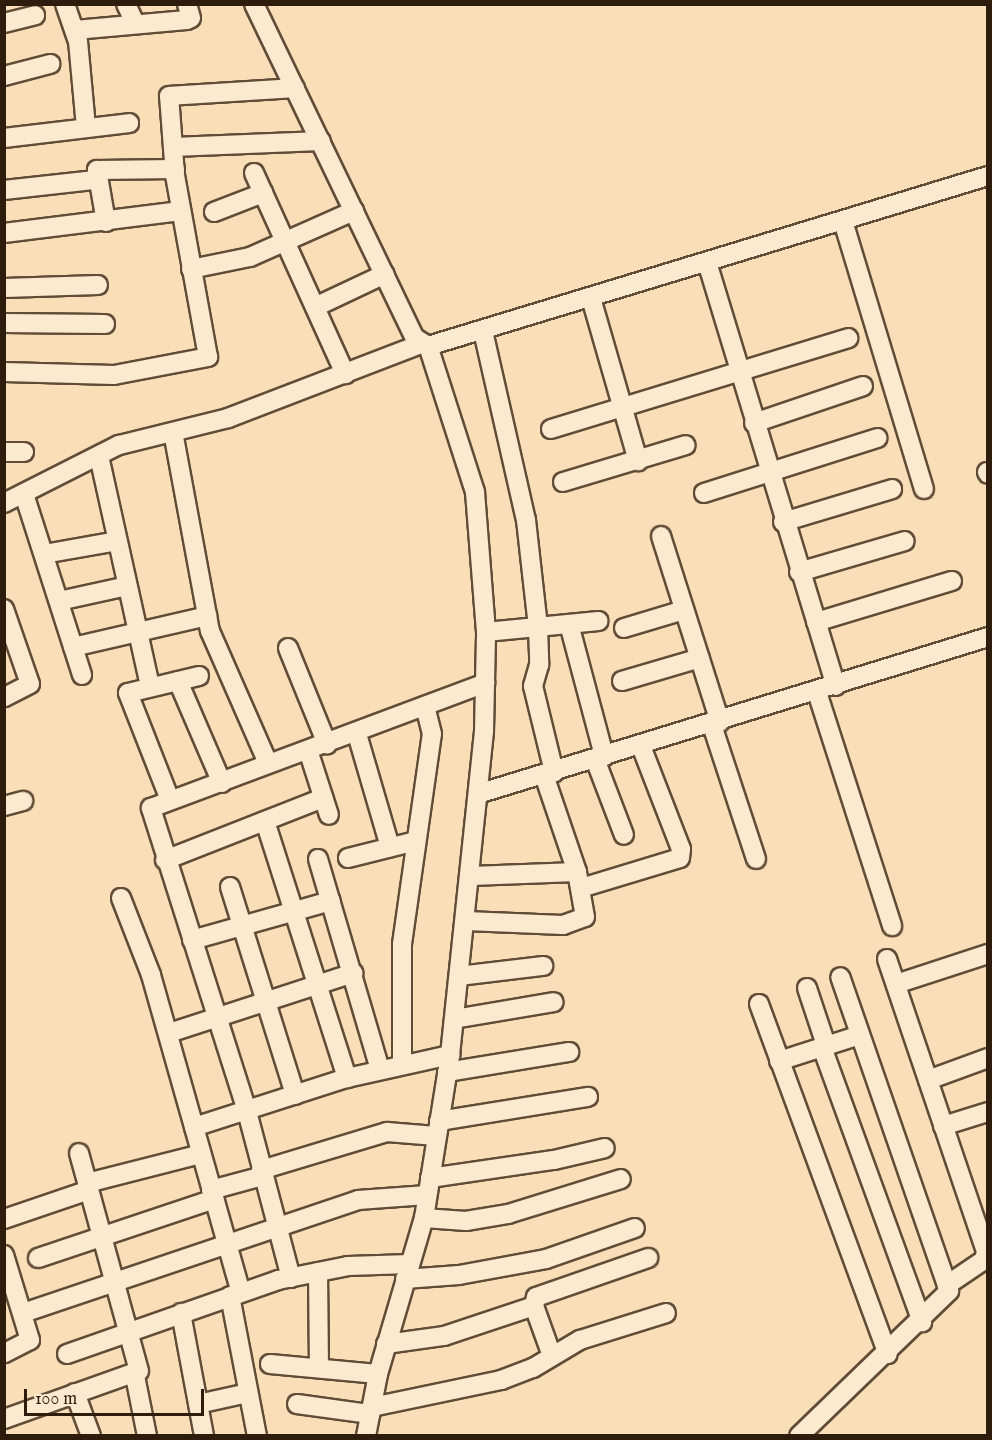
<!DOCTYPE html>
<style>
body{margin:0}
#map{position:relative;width:992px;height:1440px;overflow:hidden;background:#fadeb7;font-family:"IM FELL English",serif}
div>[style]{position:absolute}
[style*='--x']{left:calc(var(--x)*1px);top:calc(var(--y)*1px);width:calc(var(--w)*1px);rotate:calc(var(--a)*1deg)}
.roads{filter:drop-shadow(2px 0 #614c37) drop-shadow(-2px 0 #614c37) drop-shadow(0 2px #614c37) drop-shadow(0 -2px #614c37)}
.minor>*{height:18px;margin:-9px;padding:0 9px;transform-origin:9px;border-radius:9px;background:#fcead0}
span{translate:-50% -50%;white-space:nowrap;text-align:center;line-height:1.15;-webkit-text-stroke:5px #fcead0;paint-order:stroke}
.frame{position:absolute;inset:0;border:6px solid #2e1c0c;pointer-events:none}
.scale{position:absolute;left:24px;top:1389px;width:180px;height:27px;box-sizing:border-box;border:3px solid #2e1c0c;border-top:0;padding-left:8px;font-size:18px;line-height:21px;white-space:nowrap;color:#2e1c0c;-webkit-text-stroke:4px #fcead0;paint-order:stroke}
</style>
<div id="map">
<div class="roads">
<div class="minor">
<i style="--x:65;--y:4;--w:39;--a:71"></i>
<i style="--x:78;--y:41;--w:86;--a:84.7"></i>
<i style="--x:126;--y:4;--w:21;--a:65"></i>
<i style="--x:254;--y:4;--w:371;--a:64.3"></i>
<i style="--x:415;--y:338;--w:15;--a:32"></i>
<i style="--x:428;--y:346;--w:585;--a:-16.89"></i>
<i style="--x:4;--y:23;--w:32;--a:-14"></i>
<i style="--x:75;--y:30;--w:112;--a:-5.1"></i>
<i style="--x:187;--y:20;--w:4;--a:-27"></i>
<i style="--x:191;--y:18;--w:15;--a:-106"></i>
<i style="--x:4;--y:76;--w:48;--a:-14.6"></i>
<i style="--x:4;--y:138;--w:126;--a:-6.8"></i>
<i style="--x:173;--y:147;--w:148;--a:-2.3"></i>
<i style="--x:254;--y:173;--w:221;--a:65.6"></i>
<i style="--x:4;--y:190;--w:92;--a:-6.3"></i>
<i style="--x:214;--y:212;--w:53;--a:-21.2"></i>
<i style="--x:843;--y:221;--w:280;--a:73.2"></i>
<i style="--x:106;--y:222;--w:53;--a:-99.8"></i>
<i style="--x:97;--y:170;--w:78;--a:-0.7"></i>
<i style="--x:4;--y:233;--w:178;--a:-7.1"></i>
<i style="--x:707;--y:262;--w:443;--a:73.1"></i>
<i style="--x:191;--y:269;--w:60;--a:-11.5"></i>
<i style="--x:250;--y:257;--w:114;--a:-23.9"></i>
<i style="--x:4;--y:288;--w:94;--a:-1.8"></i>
<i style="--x:591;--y:298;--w:170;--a:73.9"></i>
<i style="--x:315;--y:307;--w:77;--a:-25.2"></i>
<i style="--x:4;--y:323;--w:101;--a:0.6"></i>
<i style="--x:483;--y:331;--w:194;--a:77.2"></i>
<i style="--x:526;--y:520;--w:108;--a:83.6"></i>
<i style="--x:538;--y:627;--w:38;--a:88"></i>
<i style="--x:539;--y:665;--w:22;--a:106"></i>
<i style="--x:533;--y:686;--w:89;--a:76.3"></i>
<i style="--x:4;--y:372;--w:110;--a:1.6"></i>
<i style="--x:114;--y:375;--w:96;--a:-10.8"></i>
<i style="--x:208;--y:357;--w:185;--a:-100.3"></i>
<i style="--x:175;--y:175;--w:79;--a:-94.3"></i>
<i style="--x:169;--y:96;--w:126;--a:-3.6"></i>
<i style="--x:754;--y:423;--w:115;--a:-18.7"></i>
<i style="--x:551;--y:429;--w:311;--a:-17"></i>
<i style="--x:173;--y:432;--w:202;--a:79.5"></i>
<i style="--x:210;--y:631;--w:144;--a:66.3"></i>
<i style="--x:4;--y:452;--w:20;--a:0"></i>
<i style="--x:99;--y:456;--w:236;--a:77.5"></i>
<i style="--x:987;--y:472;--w:2;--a:63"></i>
<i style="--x:563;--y:482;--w:128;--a:-16.7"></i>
<i style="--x:704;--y:493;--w:182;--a:-17.6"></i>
<i style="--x:24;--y:494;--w:190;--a:72.2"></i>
<i style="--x:4;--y:503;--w:129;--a:-26.8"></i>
<i style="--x:119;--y:445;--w:112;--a:-13.9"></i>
<i style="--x:228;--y:418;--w:207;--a:-21"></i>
<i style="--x:783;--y:522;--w:114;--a:-16.8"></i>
<i style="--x:661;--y:536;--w:195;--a:72.4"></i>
<i style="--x:44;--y:554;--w:74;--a:-10.1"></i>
<i style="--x:799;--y:572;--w:110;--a:-16.3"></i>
<i style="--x:59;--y:601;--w:70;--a:-12.4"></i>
<i style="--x:4;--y:609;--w:79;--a:70.9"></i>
<i style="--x:30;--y:684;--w:29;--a:153"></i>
<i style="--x:816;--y:622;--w:142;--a:-16.8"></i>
<i style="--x:569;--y:624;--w:137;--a:75.1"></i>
<i style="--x:624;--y:628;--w:63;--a:-16.7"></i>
<i style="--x:486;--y:632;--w:113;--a:-5.6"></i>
<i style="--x:73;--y:647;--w:138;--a:-13"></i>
<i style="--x:288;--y:648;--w:104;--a:67.9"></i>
<i style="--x:178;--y:681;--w:111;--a:66.7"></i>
<i style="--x:622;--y:681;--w:81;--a:-16.4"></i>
<i style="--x:817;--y:692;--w:246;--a:72.2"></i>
<i style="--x:712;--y:725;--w:141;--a:71.8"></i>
<i style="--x:357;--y:734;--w:118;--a:73.7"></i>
<i style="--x:308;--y:750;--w:68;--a:72.1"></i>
<i style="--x:595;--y:759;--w:81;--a:69.1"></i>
<i style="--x:481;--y:793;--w:530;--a:-17.1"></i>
<i style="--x:170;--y:800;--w:115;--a:-111.4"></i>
<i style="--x:128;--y:693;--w:73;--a:-13.5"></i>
<i style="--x:4;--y:806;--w:20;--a:-15"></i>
<i style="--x:265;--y:821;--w:270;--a:72.3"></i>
<i style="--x:348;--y:858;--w:70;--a:-14"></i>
<i style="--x:318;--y:859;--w:220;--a:73.6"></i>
<i style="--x:165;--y:860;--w:170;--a:-21.4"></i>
<i style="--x:471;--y:876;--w:106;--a:-2.2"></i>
<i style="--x:230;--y:887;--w:218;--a:72.6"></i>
<i style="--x:581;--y:888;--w:103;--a:-16.9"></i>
<i style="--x:680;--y:858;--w:9;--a:-84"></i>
<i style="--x:681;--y:849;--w:110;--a:-111.2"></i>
<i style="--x:121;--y:898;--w:83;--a:68.7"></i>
<i style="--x:151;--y:975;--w:330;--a:74.2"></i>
<i style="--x:466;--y:921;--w:97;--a:2.4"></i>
<i style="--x:563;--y:925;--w:23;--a:-20"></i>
<i style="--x:585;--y:917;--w:46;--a:-100.1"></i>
<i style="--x:577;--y:872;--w:102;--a:-108.8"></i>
<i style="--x:192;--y:940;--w:144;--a:-15.7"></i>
<i style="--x:887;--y:959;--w:309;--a:71.3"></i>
<i style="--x:986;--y:1252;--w:8;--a:104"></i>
<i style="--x:984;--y:1260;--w:45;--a:146"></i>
<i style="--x:459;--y:976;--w:85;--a:-6.8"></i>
<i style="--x:896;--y:984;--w:97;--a:-18.1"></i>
<i style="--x:807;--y:988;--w:60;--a:71.6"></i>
<i style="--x:759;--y:1004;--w:373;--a:69.8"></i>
<i style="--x:454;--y:1019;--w:101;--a:-9.6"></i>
<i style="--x:169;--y:1033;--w:194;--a:-18"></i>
<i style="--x:822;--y:1047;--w:293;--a:70"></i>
<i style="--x:779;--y:1061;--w:85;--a:-17.8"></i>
<i style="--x:402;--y:1064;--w:120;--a:-90"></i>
<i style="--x:402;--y:944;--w:212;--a:-81.9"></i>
<i style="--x:432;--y:734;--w:29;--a:-104"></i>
<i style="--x:447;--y:1072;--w:124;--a:-9.3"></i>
<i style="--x:928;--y:1080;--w:64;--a:-20.1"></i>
<i style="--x:439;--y:1121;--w:151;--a:-9.2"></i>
<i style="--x:943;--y:1126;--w:47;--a:-17.3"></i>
<i style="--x:194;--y:1127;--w:161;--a:-17.8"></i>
<i style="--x:347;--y:1078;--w:106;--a:-12.6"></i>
<i style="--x:261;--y:1170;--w:132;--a:-16.8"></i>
<i style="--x:387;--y:1132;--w:49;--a:4.7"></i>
<i style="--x:430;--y:1178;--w:125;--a:-8.3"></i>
<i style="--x:554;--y:1160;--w:52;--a:-13.2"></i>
<i style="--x:87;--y:1183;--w:118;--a:-14.3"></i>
<i style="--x:211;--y:1190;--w:54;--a:-15.1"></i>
<i style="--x:424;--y:1218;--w:42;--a:4.1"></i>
<i style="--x:466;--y:1221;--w:43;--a:-9.5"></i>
<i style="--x:508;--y:1214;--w:118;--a:-17.2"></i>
<i style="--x:4;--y:1219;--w:90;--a:-18.8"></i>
<i style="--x:4;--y:1255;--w:89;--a:73"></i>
<i style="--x:30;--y:1340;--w:29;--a:153"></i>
<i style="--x:38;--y:1258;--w:186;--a:-18.5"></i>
<i style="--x:318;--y:1272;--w:94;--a:89.4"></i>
<i style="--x:291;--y:1278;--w:173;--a:-104.8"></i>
<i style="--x:247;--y:1111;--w:318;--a:-107.6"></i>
<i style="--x:151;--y:808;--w:357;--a:-20.5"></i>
<i style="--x:405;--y:1279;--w:54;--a:-4.2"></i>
<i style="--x:459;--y:1275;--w:88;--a:-10.4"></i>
<i style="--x:546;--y:1259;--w:94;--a:-19.2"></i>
<i style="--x:230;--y:1296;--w:143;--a:79.1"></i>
<i style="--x:23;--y:1313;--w:354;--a:-18.6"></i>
<i style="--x:358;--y:1200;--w:69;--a:-4.1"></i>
<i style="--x:181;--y:1313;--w:125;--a:79.4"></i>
<i style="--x:386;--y:1344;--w:59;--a:-7.9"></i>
<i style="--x:444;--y:1336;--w:95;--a:-18.4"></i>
<i style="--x:67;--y:1354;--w:224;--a:-19.3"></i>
<i style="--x:278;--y:1280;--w:71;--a:-11.3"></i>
<i style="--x:348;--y:1266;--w:62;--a:-1.8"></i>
<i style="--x:552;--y:1356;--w:53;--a:-109.8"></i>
<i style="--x:534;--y:1306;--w:9;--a:-77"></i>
<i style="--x:536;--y:1297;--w:119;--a:-19.2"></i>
<i style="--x:270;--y:1364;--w:108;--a:5.3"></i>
<i style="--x:135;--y:1376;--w:61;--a:78.7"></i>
<i style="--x:75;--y:1393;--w:46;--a:69.6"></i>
<i style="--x:198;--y:1404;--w:51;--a:-12.4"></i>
<i style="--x:297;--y:1404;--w:74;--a:7.8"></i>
<i style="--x:372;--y:1407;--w:132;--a:-11.8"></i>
<i style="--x:501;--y:1380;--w:34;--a:-21"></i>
<i style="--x:533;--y:1368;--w:55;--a:-30.8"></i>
<i style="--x:580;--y:1340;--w:90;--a:-17.4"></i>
<i style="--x:4;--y:1419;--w:143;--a:-19.6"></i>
<i style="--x:139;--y:1371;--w:226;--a:-105.4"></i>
<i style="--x:366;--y:1436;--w:63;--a:-79"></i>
<i style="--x:378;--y:1374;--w:163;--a:-73.6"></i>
<i style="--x:424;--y:1218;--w:165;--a:-80.9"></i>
<i style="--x:450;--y:1055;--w:326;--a:-84"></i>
<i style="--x:484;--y:731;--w:99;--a:-88.8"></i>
<i style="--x:486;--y:632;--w:140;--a:-94.5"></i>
<i style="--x:475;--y:492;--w:153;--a:-107.8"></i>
<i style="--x:799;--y:1436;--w:209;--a:-44"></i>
<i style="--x:949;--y:1291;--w:332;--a:-109.1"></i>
</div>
</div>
<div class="frame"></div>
<div class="scale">100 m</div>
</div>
